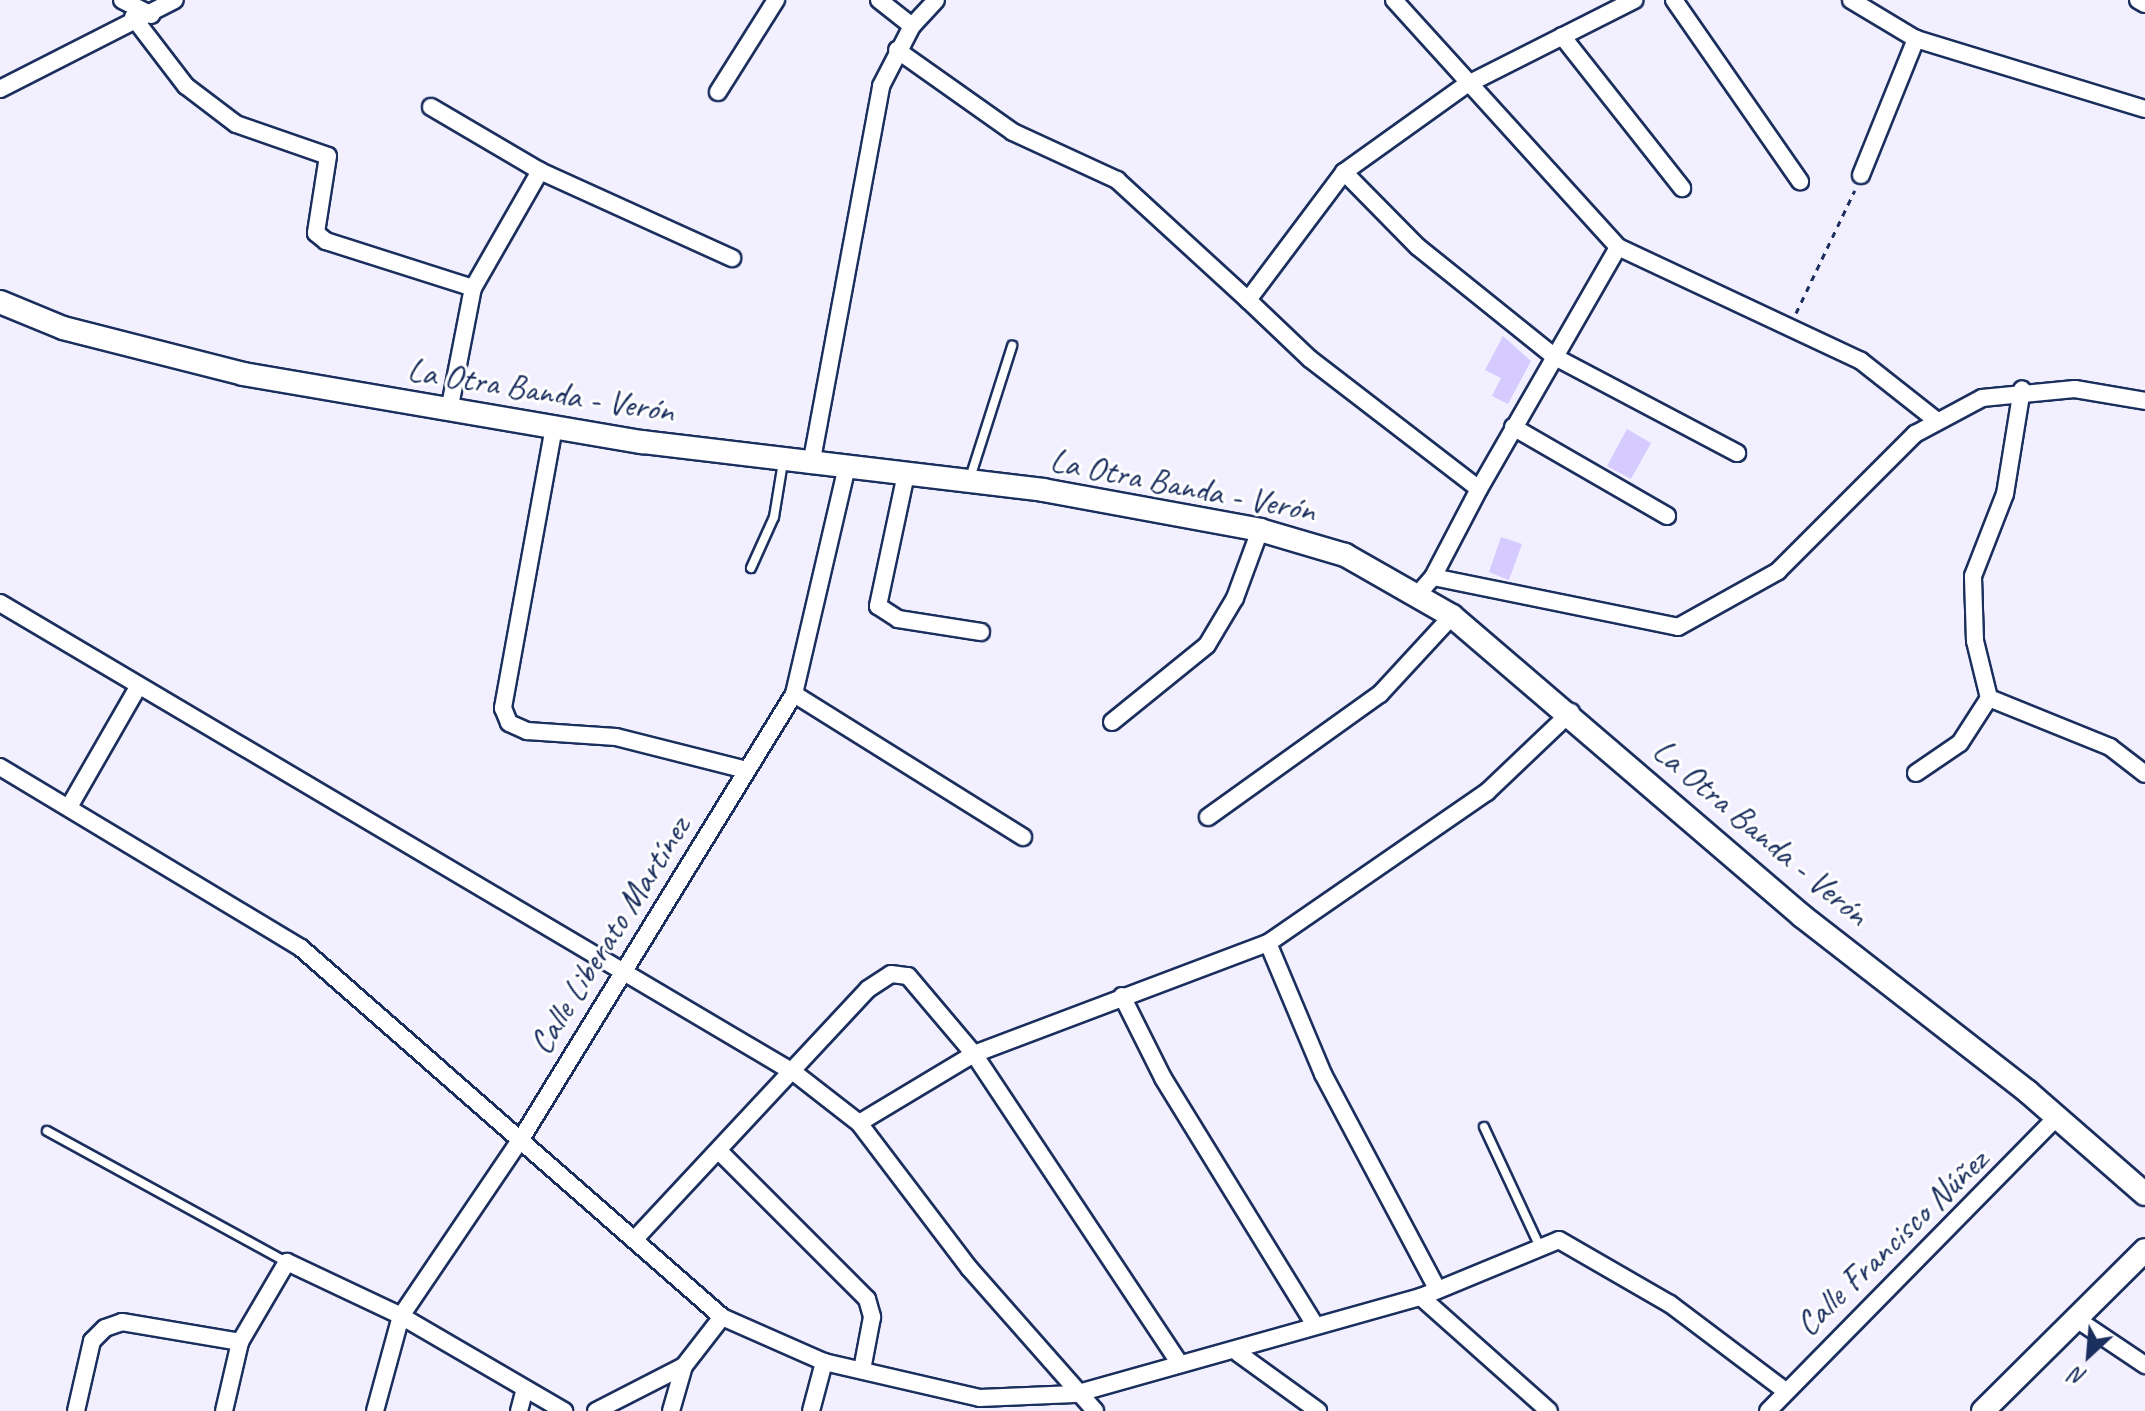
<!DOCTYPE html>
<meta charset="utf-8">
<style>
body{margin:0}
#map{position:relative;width:2145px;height:1411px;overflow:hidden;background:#f2efff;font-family:Caveat,sans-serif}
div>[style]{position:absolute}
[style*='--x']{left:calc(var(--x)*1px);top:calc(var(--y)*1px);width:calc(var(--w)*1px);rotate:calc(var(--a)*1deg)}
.building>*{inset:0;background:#d5cbfe}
.path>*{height:3px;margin-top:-1.5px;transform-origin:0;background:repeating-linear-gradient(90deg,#1b2f5e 0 6px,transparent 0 12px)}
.roads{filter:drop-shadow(2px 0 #1b2f5e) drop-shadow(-2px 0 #1b2f5e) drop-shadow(0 2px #1b2f5e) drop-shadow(0 -2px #1b2f5e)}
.lane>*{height:8px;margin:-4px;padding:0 4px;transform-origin:4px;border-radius:4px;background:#fff}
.street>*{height:16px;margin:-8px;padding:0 8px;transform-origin:8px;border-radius:8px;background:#fff}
.secondary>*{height:22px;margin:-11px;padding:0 11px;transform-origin:11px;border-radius:11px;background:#fff}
span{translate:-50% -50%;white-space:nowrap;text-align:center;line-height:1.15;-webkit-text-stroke:6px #fff;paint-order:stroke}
.street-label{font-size:34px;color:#1b2f5e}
.north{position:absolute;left:2049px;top:1315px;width:80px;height:80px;-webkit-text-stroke:6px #fff;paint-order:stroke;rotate:206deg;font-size:22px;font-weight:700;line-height:32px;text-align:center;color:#1b2f5e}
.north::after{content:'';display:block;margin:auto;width:28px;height:36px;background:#1b2f5e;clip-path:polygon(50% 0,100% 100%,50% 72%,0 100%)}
</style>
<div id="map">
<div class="building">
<i style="clip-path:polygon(1503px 336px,1531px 361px,1508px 404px,1492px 396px,1501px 378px,1485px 370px)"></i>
<i style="clip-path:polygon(1627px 429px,1651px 443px,1631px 479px,1607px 466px)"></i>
<i style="clip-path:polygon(1501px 537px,1522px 544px,1509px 580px,1489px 572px)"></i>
</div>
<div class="path">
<i style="--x:1796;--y:313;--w:136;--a:-64.4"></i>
</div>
<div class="roads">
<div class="lane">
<i style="--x:970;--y:478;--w:139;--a:-72.3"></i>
<i style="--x:751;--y:568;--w:56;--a:-65.7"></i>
<i style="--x:774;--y:517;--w:56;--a:-80.7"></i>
<i style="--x:1484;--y:1127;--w:128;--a:65"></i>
<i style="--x:47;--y:1131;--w:273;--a:28.7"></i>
</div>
<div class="street">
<i style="--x:122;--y:0;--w:33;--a:27"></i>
<i style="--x:879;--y:0;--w:42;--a:38.2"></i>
<i style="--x:1394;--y:0;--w:333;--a:47.8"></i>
<i style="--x:1618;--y:247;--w:268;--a:25.1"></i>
<i style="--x:1861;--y:361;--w:95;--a:38.2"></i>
<i style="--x:1674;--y:0;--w:221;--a:55.2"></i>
<i style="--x:1851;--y:0;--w:76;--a:31"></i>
<i style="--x:1916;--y:39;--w:239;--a:17"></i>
<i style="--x:2138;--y:0;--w:8;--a:30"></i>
<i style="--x:133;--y:17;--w:87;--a:52.5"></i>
<i style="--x:186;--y:86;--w:63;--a:37.2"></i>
<i style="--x:236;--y:124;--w:97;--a:19.2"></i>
<i style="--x:328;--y:156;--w:78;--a:98.9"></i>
<i style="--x:316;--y:233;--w:13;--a:39"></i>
<i style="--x:326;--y:241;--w:154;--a:17.7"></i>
<i style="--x:1562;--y:36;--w:194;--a:51.7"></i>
<i style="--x:897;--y:50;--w:142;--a:35.3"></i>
<i style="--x:1013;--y:132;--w:115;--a:24.8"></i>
<i style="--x:1117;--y:180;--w:178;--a:42.5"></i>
<i style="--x:0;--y:89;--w:196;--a:-27"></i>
<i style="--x:718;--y:92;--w:109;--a:-57.8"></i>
<i style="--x:431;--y:107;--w:126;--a:30.4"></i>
<i style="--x:540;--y:171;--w:211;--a:24.4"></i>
<i style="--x:1344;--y:172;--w:105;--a:45.4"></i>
<i style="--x:1418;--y:247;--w:176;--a:38.8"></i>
<i style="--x:1555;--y:357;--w:206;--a:27.8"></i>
<i style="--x:1861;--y:175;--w:147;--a:-68"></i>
<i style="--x:449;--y:411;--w:125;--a:-79"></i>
<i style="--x:473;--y:288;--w:135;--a:-60.2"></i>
<i style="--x:554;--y:427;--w:286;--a:100.3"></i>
<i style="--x:503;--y:708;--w:16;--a:68"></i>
<i style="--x:509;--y:723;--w:20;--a:24"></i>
<i style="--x:527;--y:731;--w:89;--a:3.9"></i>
<i style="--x:616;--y:737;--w:134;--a:14.2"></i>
<i style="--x:1513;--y:427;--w:178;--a:30"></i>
<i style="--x:811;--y:465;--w:385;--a:-79.5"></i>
<i style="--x:881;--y:86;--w:68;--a:-62.7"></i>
<i style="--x:912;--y:26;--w:35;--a:-47"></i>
<i style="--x:906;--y:474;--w:135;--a:102"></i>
<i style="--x:878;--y:606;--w:24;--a:33"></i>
<i style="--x:898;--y:619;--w:84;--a:8.9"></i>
<i style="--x:1479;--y:489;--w:279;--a:-60.1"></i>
<i style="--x:1433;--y:577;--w:99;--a:-62.4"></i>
<i style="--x:1479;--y:489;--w:213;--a:-142.4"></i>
<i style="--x:1310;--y:359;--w:86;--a:-136.4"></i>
<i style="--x:1248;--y:300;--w:160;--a:-53.1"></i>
<i style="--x:1344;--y:172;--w:148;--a:-35.6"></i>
<i style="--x:1464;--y:86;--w:191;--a:-26.8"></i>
<i style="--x:1419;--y:593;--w:21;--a:-49"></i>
<i style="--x:1433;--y:577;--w:250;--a:11.5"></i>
<i style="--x:1678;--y:627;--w:115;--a:-29.2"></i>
<i style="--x:1778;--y:571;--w:194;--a:-45"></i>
<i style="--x:1915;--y:434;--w:76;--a:-28.2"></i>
<i style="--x:1982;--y:398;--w:93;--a:-5.5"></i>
<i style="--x:2075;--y:389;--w:71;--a:9.7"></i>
<i style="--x:0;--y:603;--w:925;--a:30.61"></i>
<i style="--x:796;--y:1074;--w:80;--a:37.9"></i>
<i style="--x:859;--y:1123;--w:134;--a:-31"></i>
<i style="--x:974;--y:1054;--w:314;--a:-20.7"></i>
<i style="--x:1268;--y:943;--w:266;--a:-34.6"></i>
<i style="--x:1487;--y:792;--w:116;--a:-43.6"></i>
<i style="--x:794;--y:694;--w:270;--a:32"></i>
<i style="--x:1989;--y:698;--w:131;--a:22"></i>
<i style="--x:2110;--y:747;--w:44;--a:37.6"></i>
<i style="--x:1112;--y:722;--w:122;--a:-39"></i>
<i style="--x:1207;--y:645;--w:55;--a:-59.2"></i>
<i style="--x:1235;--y:598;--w:72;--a:-69.8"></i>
<i style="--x:0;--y:767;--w:351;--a:31"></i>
<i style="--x:301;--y:948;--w:560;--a:41.23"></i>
<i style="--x:722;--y:1317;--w:111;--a:23.8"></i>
<i style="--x:824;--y:1362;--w:160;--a:13"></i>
<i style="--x:980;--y:1398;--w:95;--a:-2.4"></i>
<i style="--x:1075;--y:1394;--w:359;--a:-15.7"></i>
<i style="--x:1421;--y:1297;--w:149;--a:-22.4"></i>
<i style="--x:1559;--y:1240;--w:128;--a:30"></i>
<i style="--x:1670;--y:1304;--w:141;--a:37"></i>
<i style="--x:1916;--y:773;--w:53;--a:-34.3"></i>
<i style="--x:1960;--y:743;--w:54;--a:-57.2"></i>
<i style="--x:1989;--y:698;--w:59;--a:-103.8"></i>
<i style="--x:1975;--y:641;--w:65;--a:-91.8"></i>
<i style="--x:1973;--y:576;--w:88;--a:-68.7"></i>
<i style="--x:2005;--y:494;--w:106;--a:-80.8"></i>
<i style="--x:69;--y:807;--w:138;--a:-60.1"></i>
<i style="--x:1208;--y:817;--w:211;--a:-35.6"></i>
<i style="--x:1380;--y:694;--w:106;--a:-47.3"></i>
<i style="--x:1268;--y:943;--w:142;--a:67.2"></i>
<i style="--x:1323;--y:1074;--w:242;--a:62"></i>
<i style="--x:1122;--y:996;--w:92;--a:63.4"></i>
<i style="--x:1163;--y:1078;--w:288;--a:58.4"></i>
<i style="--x:859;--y:1123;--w:183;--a:52.8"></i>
<i style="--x:970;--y:1269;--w:189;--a:48.6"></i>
<i style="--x:720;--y:1152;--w:208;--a:45"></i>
<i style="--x:867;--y:1299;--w:19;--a:74"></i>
<i style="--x:872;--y:1317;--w:54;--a:100.7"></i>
<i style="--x:634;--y:1240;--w:343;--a:-47"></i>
<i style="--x:868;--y:989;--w:27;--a:-33"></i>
<i style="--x:891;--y:974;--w:17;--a:7"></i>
<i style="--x:908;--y:976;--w:102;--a:49.8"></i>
<i style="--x:974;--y:1054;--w:371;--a:56.4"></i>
<i style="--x:1421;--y:1297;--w:171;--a:41.7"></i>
<i style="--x:2078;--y:1320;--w:81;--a:33.9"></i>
<i style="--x:1238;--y:1353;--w:99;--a:35.9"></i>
<i style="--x:76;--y:1411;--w:72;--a:-77.1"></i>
<i style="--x:92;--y:1341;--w:18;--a:-45"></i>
<i style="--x:105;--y:1328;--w:18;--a:-19"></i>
<i style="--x:122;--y:1322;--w:120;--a:9.6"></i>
<i style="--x:224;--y:1411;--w:71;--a:-76.9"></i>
<i style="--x:240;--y:1342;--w:93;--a:-59.6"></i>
<i style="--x:287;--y:1262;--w:126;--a:25.3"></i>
<i style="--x:401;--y:1316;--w:189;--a:30.2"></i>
<i style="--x:375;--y:1411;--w:98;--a:-74.7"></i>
<i style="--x:401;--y:1316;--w:214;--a:-55.9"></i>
<i style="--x:521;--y:1139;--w:522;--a:-58.47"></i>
<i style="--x:794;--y:694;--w:230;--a:-76.9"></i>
<i style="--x:519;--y:1411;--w:20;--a:-75"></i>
<i style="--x:596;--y:1411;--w:99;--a:-27.1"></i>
<i style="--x:671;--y:1411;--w:47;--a:-73.9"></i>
<i style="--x:684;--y:1366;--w:62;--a:-52.2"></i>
<i style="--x:811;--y:1411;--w:51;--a:-75.1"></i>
<i style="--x:1768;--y:1411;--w:414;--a:-45.5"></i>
</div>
<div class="secondary">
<i style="--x:0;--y:302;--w:68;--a:22.4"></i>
<i style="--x:63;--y:328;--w:186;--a:14.3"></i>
<i style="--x:243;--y:374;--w:405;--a:9.7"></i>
<i style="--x:642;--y:442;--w:404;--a:6.8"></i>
<i style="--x:1043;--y:490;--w:221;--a:10.4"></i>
<i style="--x:1260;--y:530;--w:89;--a:16.4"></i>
<i style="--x:1345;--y:555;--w:123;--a:29.7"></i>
<i style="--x:1452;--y:616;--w:461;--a:40.6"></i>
<i style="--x:1802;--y:916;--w:286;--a:37.9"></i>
<i style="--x:2028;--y:1092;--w:155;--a:41.1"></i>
<i style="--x:1983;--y:1411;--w:228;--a:-44.8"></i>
</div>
</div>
<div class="street-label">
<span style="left:541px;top:390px;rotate:9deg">La Otra Banda - Verón</span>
<span style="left:1183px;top:485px;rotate:11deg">La Otra Banda - Verón</span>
<span style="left:1761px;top:832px;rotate:40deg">La Otra Banda - Verón</span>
<span style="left:609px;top:935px;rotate:-58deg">Calle Liberato Martínez</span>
<span style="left:1891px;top:1242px;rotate:-44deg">Calle Francisco Núñez</span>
</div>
<div class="north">N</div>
</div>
